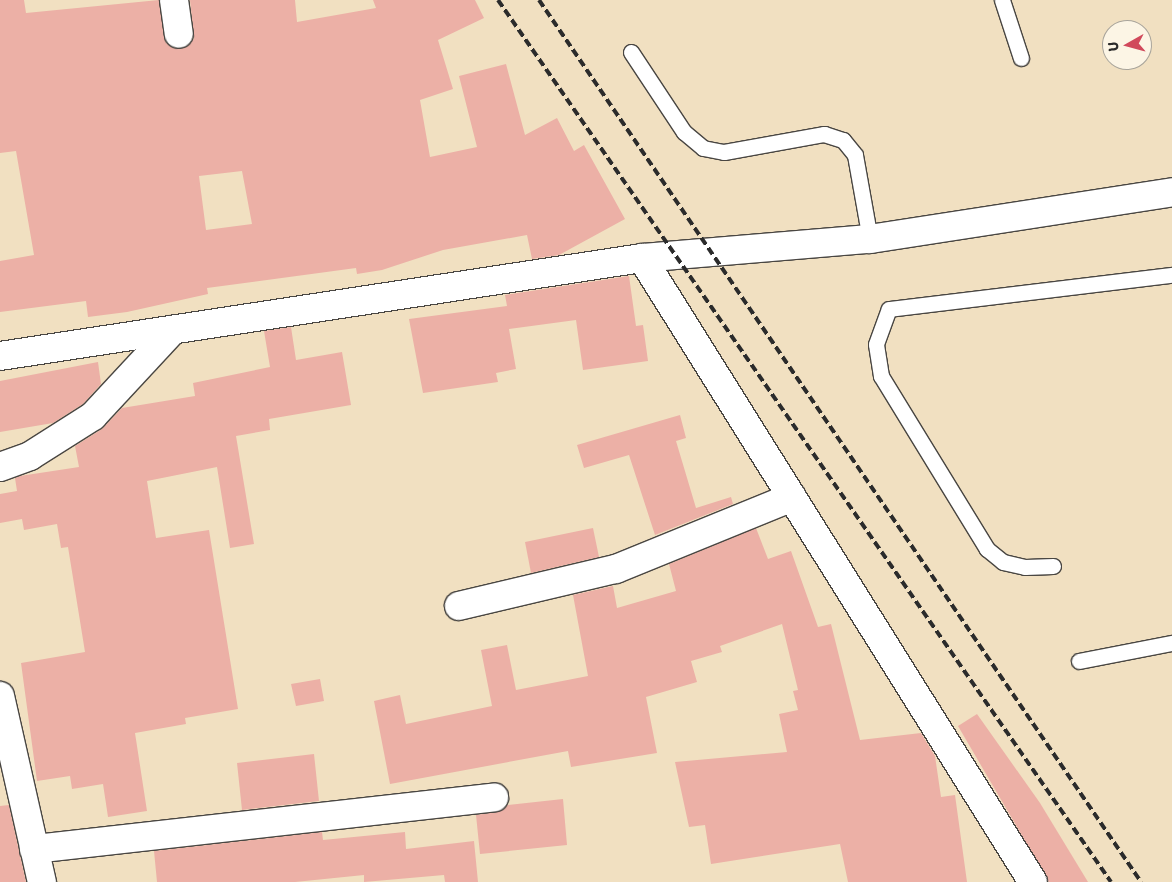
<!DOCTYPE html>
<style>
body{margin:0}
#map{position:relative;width:1172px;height:882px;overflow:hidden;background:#f1e0c1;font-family:"Shantell Sans",sans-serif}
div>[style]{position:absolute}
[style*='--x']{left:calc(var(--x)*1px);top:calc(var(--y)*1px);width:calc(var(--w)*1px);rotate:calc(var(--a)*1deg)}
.building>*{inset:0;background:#ecb0a6}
.roads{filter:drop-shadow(1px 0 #494642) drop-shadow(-1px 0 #494642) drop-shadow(0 1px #494642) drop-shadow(0 -1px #494642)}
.lane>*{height:15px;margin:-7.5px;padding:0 7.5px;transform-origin:7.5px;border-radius:7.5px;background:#fff}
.street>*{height:28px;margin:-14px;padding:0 14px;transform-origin:14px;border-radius:14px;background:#fff}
.rail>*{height:4px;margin-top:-2px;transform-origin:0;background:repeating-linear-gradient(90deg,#2b2b2b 0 8px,transparent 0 12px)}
span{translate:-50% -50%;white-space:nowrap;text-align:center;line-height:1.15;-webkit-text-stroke:4px #fcf5e5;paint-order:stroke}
.north{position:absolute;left:1102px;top:20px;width:50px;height:50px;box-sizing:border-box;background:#fcf5e5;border:1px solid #a8a49b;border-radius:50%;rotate:263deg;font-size:14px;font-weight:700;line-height:20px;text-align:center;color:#2b2b2b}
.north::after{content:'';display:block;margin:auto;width:18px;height:22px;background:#d1495b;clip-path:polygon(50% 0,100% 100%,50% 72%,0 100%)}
</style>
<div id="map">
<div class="building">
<i style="clip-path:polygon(evenodd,0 0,24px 0,26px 13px,159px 0,166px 43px,181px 49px,194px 39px,190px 0,295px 0,297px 22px,376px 8px,373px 0,475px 0,484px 18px,438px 40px,453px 89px,420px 100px,430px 157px,477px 147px,459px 76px,506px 64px,525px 135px,557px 118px,574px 151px,584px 145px,625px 219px,559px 255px,532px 259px,527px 235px,443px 250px,382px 270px,357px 274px,356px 268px,207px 288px,208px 294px,127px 312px,88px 317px,86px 301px,0 312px,0 261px,34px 255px,16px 151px,0 153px,0 0,242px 171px,252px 224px,206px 230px,199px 176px,242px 171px)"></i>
<i style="clip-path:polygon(629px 276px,636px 326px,643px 325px,648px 361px,583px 370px,576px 320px,509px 329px,516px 369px,496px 373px,498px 382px,423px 393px,409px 319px,507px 306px,505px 295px)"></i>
<i style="clip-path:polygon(291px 327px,296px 360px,342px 352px,351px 405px,269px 419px,270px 430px,236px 436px,254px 544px,230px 548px,217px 467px,147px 481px,156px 538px,209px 530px,238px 709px,185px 718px,186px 724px,135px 733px,147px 811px,108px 817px,103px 784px,72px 789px,70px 776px,37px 781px,21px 663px,85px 652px,68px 547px,61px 548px,57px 524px,24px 530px,22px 519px,0 523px,0 494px,17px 491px,15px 478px,20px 476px,79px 467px,75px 446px,102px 429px,122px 408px,195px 396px,193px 383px,270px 367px,264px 331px)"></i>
<i style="clip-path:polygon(98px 362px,101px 384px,83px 404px,53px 423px,0 432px,0 381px)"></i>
<i style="clip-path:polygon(680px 415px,686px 438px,676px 441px,696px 508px,731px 497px,733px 504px,655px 535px,629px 455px,584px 468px,577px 445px)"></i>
<i style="clip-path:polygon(593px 528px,599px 557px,531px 573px,525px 542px)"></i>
<i style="clip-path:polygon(756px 528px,768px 559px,791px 551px,818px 627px,831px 624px,860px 740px,921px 733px,935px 756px,941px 797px,955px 795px,967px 882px,848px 882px,840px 844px,711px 864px,705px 825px,689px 827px,675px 762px,787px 752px,779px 714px,798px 710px,793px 691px,798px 690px,782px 624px,720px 646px,722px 652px,691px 661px,697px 682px,646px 697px,657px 753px,571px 767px,568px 751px,390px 784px,374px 701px,400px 695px,406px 724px,492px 706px,481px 650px,507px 645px,516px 690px,588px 676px,573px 595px,613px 586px,617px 608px,676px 591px,669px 564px)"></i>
<i style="clip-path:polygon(320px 679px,324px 701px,296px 706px,291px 684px)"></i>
<i style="clip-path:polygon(977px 714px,1040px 803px,1088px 882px,1049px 882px,958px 726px)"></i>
<i style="clip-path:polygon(314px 754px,319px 801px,242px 810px,237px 763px)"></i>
<i style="clip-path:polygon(563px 799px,567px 845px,480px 854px,476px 815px,496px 812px,507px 805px)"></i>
<i style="clip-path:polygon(9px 805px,19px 851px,26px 882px,0 882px,0 806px)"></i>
<i style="clip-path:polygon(322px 832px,323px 840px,405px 832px,406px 849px,474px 841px,478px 882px,445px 882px,444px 875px,364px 882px,364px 875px,295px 882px,157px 882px,154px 851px)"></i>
</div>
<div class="roads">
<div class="lane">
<i style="--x:1002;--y:0;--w:61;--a:71.9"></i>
<i style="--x:631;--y:52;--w:96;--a:56.5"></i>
<i style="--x:684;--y:132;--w:25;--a:40"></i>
<i style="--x:703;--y:148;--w:21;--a:11"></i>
<i style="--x:724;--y:152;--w:102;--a:-10.2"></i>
<i style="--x:824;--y:134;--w:20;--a:18"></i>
<i style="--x:843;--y:140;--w:19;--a:51"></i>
<i style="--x:855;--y:155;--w:85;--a:79.9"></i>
<i style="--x:1053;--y:566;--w:28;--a:178"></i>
<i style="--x:1025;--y:567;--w:23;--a:-167"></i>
<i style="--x:1003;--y:562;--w:21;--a:-141"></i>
<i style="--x:987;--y:549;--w:203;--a:-121.5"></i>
<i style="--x:881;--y:376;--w:32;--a:-99"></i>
<i style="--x:876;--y:344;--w:37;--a:-70"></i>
<i style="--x:889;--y:309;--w:285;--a:-6.9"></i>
<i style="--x:1079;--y:661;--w:95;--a:-11"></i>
</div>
<div class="street">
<i style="--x:174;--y:0;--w:34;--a:82"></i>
<i style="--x:642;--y:258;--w:736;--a:57.93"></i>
<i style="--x:0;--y:356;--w:649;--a:-8.68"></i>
<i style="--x:642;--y:258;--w:229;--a:-4.8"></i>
<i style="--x:870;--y:239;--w:306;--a:-8.8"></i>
<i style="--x:0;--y:467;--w:32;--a:-20"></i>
<i style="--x:30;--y:456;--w:75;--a:-32.4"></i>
<i style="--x:93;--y:416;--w:117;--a:-47.1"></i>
<i style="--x:459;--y:606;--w:161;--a:-13.3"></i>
<i style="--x:616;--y:569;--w:190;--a:-22.2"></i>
<i style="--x:0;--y:696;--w:191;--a:77.3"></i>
<i style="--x:34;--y:849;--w:463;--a:-6.4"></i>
</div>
</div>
<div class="rail">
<i style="--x:498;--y:0;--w:1074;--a:55.2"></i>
<i style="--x:539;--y:0;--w:1068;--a:55.68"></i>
</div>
<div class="north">U</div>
</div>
